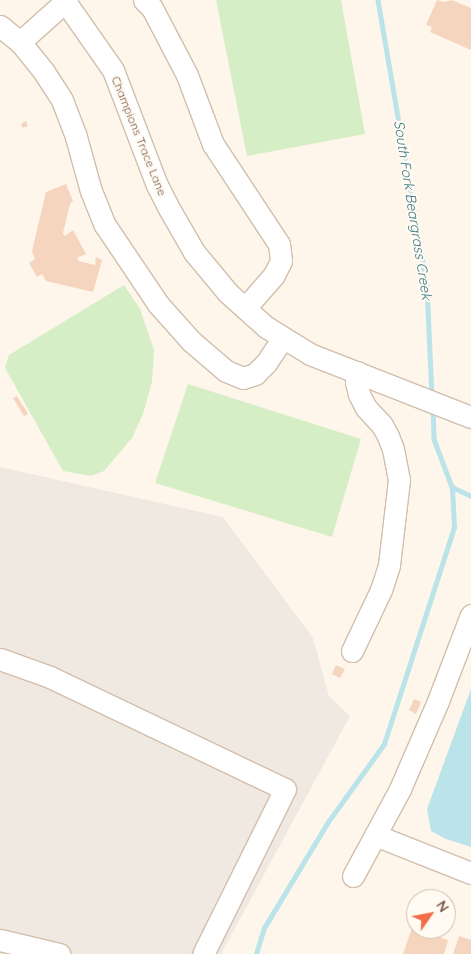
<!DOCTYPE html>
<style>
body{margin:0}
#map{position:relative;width:471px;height:954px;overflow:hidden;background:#fef6ea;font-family:Quicksand,sans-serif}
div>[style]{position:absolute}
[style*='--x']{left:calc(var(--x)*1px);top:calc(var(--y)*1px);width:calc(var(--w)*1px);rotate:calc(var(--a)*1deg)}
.industrial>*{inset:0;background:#efe9e2}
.green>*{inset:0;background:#d6eec6}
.water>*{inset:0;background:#bbe3ea}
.stream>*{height:4.5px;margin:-2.25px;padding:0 2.25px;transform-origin:2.25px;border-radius:2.25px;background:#bbe3ea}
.building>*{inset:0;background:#f6d5bf}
.roads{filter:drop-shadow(1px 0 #d2bead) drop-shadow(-1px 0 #d2bead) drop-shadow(0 1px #d2bead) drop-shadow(0 -1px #d2bead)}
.minor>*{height:21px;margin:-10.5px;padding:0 10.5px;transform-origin:10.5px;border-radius:10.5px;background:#fff}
span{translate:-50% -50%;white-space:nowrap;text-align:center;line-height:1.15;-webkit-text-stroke:4.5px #fffaf2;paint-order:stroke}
.street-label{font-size:12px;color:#7c5c4a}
.water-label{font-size:14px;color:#3f7c89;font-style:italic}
.north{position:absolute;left:406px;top:889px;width:50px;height:50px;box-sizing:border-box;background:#fffaf2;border:1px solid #cbbbaf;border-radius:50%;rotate:57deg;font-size:14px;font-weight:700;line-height:20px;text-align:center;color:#7c5c4a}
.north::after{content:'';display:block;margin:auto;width:18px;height:22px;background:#f06d47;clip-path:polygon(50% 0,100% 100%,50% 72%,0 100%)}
</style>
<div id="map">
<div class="industrial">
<i style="clip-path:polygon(0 467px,223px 517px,313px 638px,329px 696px,350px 716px,221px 954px,0 954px)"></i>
</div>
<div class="green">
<i style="clip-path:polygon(216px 0,341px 0,365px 134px,247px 156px)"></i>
<i style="clip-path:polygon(124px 285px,140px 309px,154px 350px,152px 382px,143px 414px,132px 438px,104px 471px,91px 476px,63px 471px,5px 368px,9px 355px)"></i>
<i style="clip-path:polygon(188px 384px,361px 439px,332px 537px,155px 483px)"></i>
</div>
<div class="water">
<i style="clip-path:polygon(471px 689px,471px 847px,446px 839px,431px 831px,427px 809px)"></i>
</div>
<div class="stream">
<i style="--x:378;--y:0;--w:290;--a:80.3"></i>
<i style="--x:427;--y:286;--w:109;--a:87.4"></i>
<i style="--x:433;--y:408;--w:31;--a:88"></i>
<i style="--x:434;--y:439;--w:51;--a:69.4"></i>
<i style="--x:452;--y:487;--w:21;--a:25"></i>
<i style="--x:256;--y:954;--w:27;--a:-73"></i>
<i style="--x:264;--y:928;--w:124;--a:-58.9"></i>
<i style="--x:328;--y:822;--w:96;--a:-54.3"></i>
<i style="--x:384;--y:744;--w:228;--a:-72.1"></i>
<i style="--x:454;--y:527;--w:40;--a:-92.9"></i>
</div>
<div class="building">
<i style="clip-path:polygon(437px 0,444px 2px,452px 0,471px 8px,471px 50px,430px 32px,432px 27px,426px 25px)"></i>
<i style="clip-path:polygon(26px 121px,28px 126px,23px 128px,21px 124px)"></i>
<i style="clip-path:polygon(66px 184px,73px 201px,70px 204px,63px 233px,65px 236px,73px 230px,86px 254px,77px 258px,79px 261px,95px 265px,96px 257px,102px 260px,93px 292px,46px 281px,42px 274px,37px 277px,29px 263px,35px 259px,32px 251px,46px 192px)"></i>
<i style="clip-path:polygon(17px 396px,28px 414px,24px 416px,13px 398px)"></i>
<i style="clip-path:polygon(336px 665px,345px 669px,340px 678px,332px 674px)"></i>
<i style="clip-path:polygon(414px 699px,421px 702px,416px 714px,409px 710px)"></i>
<i style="clip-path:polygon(412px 928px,448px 940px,444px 954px,403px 954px)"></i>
<i style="clip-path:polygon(459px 936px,471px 940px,471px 954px,453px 954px)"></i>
</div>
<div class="roads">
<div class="minor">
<i style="--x:64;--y:0;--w:85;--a:55"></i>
<i style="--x:113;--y:70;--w:123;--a:69.1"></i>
<i style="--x:157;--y:185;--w:22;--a:63"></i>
<i style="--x:167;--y:205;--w:54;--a:60.1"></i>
<i style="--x:194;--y:252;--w:53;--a:50.3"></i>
<i style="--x:228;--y:293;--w:51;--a:41.8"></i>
<i style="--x:266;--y:327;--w:52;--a:31.5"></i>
<i style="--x:310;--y:354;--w:173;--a:21.4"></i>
<i style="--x:144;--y:0;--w:11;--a:45"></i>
<i style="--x:152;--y:8;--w:76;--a:62.4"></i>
<i style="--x:187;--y:75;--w:74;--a:69.4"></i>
<i style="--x:213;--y:144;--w:120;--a:56.6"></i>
<i style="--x:279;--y:244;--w:17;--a:83"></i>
<i style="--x:281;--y:261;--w:16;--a:117"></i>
<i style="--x:274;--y:275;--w:44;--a:131.3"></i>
<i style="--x:0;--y:26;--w:26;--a:39"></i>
<i style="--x:20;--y:42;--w:63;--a:-41.8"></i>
<i style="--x:20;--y:42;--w:38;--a:51"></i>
<i style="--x:44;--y:72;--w:33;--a:57"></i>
<i style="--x:62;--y:100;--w:40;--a:69"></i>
<i style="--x:76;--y:137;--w:56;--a:74.5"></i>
<i style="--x:91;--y:191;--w:37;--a:68"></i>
<i style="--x:105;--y:225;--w:95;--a:56.1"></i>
<i style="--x:158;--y:304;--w:50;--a:48.3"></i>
<i style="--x:191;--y:341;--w:46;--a:40.6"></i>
<i style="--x:226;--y:371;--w:18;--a:22"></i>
<i style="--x:243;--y:378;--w:13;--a:-18"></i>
<i style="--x:255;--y:374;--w:16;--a:-45"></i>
<i style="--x:266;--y:363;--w:30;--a:-56"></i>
<i style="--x:352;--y:651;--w:68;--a:-64.6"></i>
<i style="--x:381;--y:590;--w:26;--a:-72"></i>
<i style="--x:389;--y:565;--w:86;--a:-83.3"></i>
<i style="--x:399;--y:480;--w:32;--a:-101"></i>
<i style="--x:393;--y:449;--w:14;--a:-111"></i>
<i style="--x:388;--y:436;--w:13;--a:-119"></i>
<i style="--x:382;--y:425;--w:23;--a:-133"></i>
<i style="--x:366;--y:408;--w:16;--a:-117"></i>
<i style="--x:359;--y:394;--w:12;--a:-104"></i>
<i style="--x:356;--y:382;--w:10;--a:-79"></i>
<i style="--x:0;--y:659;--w:53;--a:19.8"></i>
<i style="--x:50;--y:677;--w:260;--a:25.5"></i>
<i style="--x:285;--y:789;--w:184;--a:116.4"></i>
<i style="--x:375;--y:835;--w:103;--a:21.6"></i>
<i style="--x:353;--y:876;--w:99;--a:-61.6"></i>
<i style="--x:400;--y:789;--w:96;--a:-66.6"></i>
<i style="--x:438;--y:701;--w:92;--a:-69"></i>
<i style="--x:0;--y:940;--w:61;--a:13.3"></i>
</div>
</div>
<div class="street-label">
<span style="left:139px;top:136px;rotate:68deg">Champions Trace Lane</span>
</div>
<div class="water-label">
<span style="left:413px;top:210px;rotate:81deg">South Fork Beargrass Creek</span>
</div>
<div class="north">N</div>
</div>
